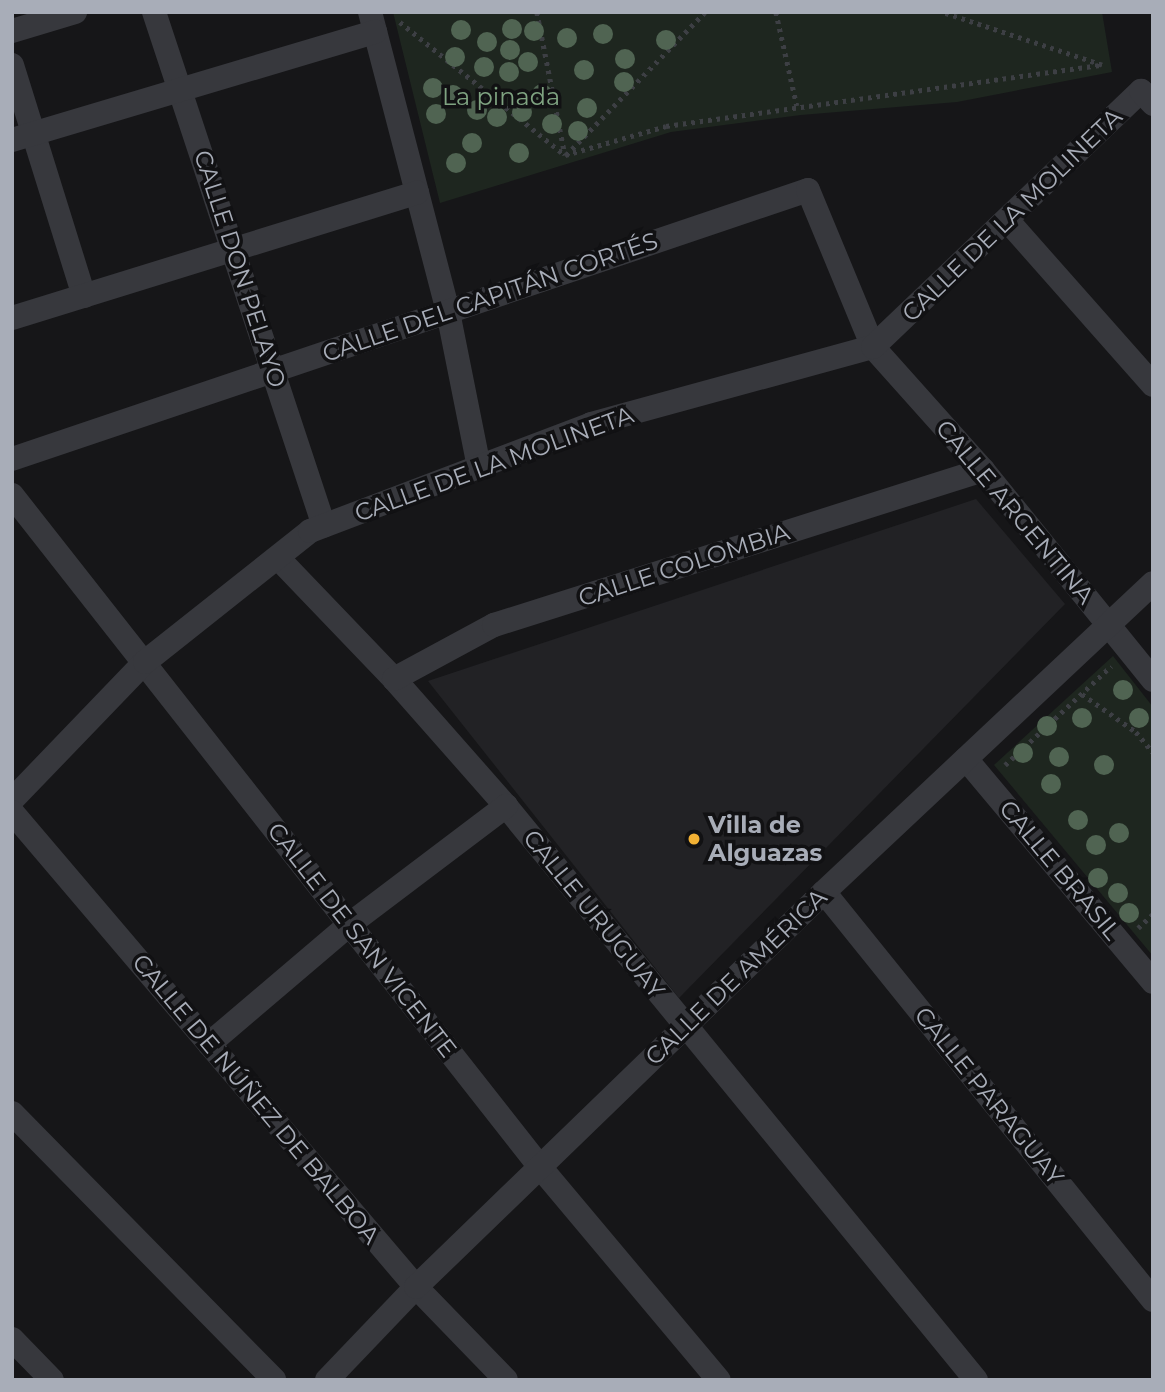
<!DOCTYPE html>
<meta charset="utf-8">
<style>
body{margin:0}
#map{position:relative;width:1165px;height:1392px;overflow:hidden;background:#161618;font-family:Montserrat,sans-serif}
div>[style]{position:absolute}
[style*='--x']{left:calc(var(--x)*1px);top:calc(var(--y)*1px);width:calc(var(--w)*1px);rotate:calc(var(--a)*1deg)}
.built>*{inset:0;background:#222225}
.green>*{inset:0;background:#1e261f}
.path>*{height:4.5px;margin-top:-2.25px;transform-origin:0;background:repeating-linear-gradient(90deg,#3d3f44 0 3.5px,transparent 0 8.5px)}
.street>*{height:24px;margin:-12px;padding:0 12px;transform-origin:12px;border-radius:12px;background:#37383d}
.trees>*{width:20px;height:20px;margin:-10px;border-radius:50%;background:#506452}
.dots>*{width:19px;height:19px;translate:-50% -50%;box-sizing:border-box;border:4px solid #111113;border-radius:50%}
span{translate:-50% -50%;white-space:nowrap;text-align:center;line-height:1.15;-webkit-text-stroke:7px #111113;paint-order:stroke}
.park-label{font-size:24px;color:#7fa381}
.street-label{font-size:24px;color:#a8adb8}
.poi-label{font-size:24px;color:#a8adb8;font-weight:700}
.left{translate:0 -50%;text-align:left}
.frame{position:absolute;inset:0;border:14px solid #a8adb8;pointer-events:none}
</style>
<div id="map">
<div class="built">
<i style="clip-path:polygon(976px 499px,1065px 604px,679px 998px,428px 681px)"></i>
</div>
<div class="green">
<i style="clip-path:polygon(393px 12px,1102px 12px,1112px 72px,957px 102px,801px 115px,671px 132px,440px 203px)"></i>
<i style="clip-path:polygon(1113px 656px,1153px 707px,1153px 956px,994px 765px)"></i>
</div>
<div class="path">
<i style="--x:537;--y:12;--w:146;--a:78.9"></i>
<i style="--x:776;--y:12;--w:96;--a:77.4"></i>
<i style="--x:400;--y:22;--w:212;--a:38.9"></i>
<i style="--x:565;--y:155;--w:105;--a:-16"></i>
<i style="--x:666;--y:126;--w:440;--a:-8"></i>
<i style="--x:1102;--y:65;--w:169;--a:-161.8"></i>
<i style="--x:566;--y:155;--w:199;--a:-45.8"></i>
<i style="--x:1082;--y:694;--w:66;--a:35.1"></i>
<i style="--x:1136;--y:732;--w:26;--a:50"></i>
<i style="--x:1005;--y:765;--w:145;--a:-43"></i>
<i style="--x:1138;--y:928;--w:21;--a:-43"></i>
</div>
<div class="street">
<i style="--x:154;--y:12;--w:541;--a:71.7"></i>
<i style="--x:370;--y:12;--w:310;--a:75.4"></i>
<i style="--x:448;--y:312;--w:158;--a:78.7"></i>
<i style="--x:12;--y:31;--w:66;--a:-16.8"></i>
<i style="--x:12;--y:65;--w:242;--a:72.7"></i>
<i style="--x:12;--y:140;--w:379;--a:-16.6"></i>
<i style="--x:1007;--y:220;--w:220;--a:48.5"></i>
<i style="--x:12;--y:318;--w:424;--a:-17.2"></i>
<i style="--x:12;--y:459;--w:840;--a:-18.67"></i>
<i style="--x:808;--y:190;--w:170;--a:67.5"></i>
<i style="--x:873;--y:347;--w:165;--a:48.2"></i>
<i style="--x:983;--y:470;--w:270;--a:51"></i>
<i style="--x:12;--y:495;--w:855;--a:51.84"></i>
<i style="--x:540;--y:1167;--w:278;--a:50"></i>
<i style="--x:278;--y:558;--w:168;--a:46.2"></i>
<i style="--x:394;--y:679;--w:169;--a:48.6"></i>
<i style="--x:506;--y:806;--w:742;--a:50.69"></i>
<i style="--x:394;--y:679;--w:114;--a:-28.4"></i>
<i style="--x:494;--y:625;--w:513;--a:-17.59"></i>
<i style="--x:966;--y:759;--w:291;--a:50"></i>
<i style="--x:12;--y:800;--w:192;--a:-46.1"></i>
<i style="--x:145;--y:662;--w:211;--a:-38.4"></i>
<i style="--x:310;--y:531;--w:301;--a:-20.8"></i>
<i style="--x:591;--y:424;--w:292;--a:-15.3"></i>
<i style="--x:873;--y:347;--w:371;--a:-43.7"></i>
<i style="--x:1141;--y:91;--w:18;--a:47"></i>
<i style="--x:12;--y:812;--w:624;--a:49.62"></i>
<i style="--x:416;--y:1287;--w:129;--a:45.9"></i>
<i style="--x:824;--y:892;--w:524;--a:51.12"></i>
<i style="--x:209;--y:1044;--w:185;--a:-40.4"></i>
<i style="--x:350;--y:924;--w:196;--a:-37.1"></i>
<i style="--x:12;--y:1113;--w:374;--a:45.5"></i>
<i style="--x:12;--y:1339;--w:57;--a:45.7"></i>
<i style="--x:327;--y:1380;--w:129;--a:-46.3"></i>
<i style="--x:416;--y:1287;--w:568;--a:-44.07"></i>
<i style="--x:824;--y:892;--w:451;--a:-43.2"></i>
</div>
<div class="trees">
<i style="left:512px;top:29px"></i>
<i style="left:461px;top:30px"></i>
<i style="left:534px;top:31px"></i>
<i style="left:603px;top:34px"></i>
<i style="left:567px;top:38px"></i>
<i style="left:666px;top:40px"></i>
<i style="left:487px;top:42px"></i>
<i style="left:510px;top:50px"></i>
<i style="left:455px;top:57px"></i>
<i style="left:625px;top:59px"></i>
<i style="left:528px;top:62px"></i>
<i style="left:484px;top:67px"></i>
<i style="left:584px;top:70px"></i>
<i style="left:509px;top:72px"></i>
<i style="left:624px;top:82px"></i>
<i style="left:433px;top:88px"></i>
<i style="left:542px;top:94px"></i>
<i style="left:453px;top:95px"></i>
<i style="left:587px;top:108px"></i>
<i style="left:477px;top:110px"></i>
<i style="left:522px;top:112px"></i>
<i style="left:436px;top:114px"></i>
<i style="left:497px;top:117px"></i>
<i style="left:552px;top:124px"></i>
<i style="left:578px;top:131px"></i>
<i style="left:472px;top:143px"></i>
<i style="left:519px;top:153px"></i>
<i style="left:456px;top:163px"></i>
<i style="left:1123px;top:690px"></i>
<i style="left:1082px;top:718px"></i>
<i style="left:1139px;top:718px"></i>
<i style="left:1047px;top:726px"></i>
<i style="left:1023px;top:753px"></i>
<i style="left:1059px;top:757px"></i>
<i style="left:1104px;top:765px"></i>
<i style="left:1051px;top:784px"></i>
<i style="left:1078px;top:820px"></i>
<i style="left:1119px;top:833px"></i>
<i style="left:1096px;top:845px"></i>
<i style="left:1098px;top:878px"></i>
<i style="left:1118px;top:893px"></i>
<i style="left:1129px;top:913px"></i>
</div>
<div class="dots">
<i style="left:694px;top:839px;background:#f2b134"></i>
</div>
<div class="park-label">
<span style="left:501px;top:97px">La pinada</span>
</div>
<div class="street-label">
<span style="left:1012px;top:215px;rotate:-44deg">CALLE DE LA MOLINETA</span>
<span style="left:240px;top:269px;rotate:72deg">CALLE DON PELAYO</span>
<span style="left:490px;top:297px;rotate:-19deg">CALLE DEL CAPITÁN CORTÉS</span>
<span style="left:494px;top:464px;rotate:-20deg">CALLE DE LA MOLINETA</span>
<span style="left:1015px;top:512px;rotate:50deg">CALLE ARGENTINA</span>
<span style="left:684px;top:565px;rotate:-18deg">CALLE COLOMBIA</span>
<span style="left:1060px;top:870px;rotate:50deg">CALLE BRASIL</span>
<span style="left:594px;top:914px;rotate:51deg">CALLE URUGUAY</span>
<span style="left:362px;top:940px;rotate:52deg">CALLE DE SAN VICENTE</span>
<span style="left:736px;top:977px;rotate:-44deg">CALLE DE AMÉRICA</span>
<span style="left:989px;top:1096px;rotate:51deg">CALLE PARAGUAY</span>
<span style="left:256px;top:1099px;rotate:50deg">CALLE DE NÚÑEZ DE BALBOA</span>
</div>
<div class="poi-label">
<span class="left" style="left:708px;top:839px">Villa de<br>Alguazas</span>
</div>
<div class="frame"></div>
</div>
